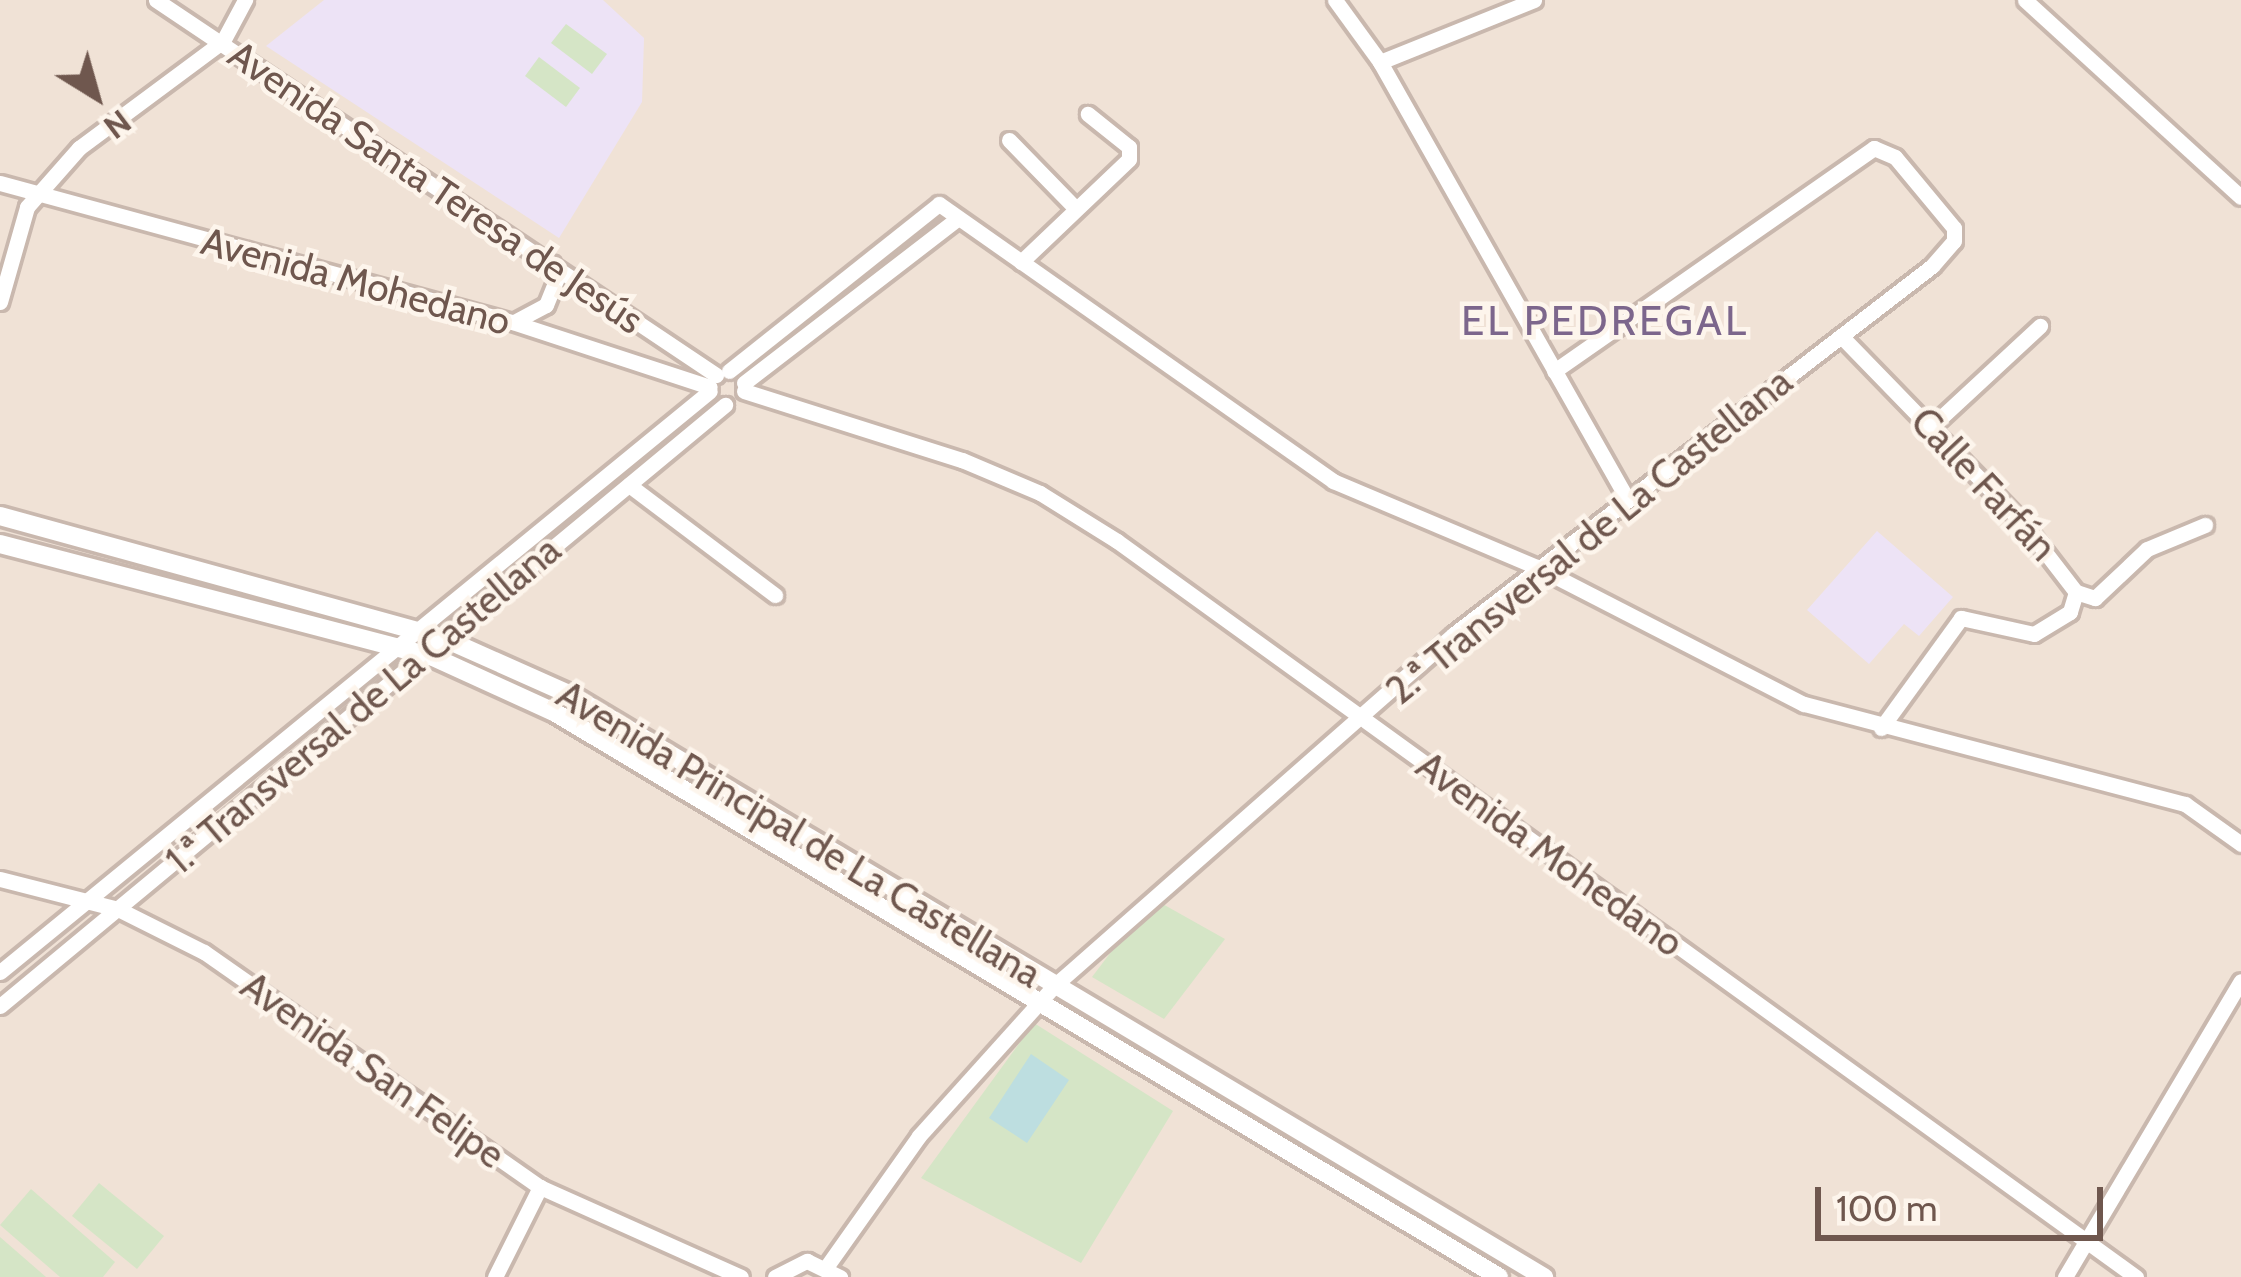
<!DOCTYPE html>
<meta charset="utf-8">
<style>
body{margin:0}
#map{position:relative;width:2241px;height:1277px;overflow:hidden;background:#f9f0e6;font-family:Cabin,sans-serif}
div>[style]{position:absolute}
[style*='--x']{left:calc(var(--x)*1px);top:calc(var(--y)*1px);width:calc(var(--w)*1px);rotate:calc(var(--a)*1deg)}
.residential>*{inset:0;background:#f0e2d6}
.education>*{inset:0;background:#ede3f6}
.green>*{inset:0;background:#d5e5c6}
.water>*{inset:0;background:#bddee0}
.roads{filter:drop-shadow(3px 0 #c9b8ae) drop-shadow(-3px 0 #c9b8ae) drop-shadow(0 3px #c9b8ae) drop-shadow(0 -3px #c9b8ae)}
.minor>*{height:15px;margin:-7.5px;padding:0 7.5px;transform-origin:7.5px;border-radius:7.5px;background:#fff}
.tertiary>*{height:18px;margin:-9px;padding:0 9px;transform-origin:9px;border-radius:9px;background:#fff}
span{translate:-50% -50%;white-space:nowrap;text-align:center;line-height:1.15;-webkit-text-stroke:9px #fdf5ec;paint-order:stroke}
.street-label{font-size:39px;color:#6f574e}
.neighbourhood-label{font-size:42px;color:#7c668c;letter-spacing:3px}
.north{position:absolute;left:36px;top:36px;width:120px;height:120px;-webkit-text-stroke:9px #fdf5ec;paint-order:stroke;rotate:143deg;font-size:33px;font-weight:700;line-height:48px;text-align:center;color:#6f574e}
.north::after{content:'';display:block;margin:auto;width:42px;height:54px;background:#6f574e;clip-path:polygon(50% 0,100% 100%,50% 72%,0 100%)}
.scale{position:absolute;left:1815px;top:1187px;width:288px;height:54px;box-sizing:border-box;border:6px solid #6f574e;border-top:0;padding-left:15px;font-size:36px;line-height:42px;white-space:nowrap;color:#6f574e;-webkit-text-stroke:9px #fdf5ec;paint-order:stroke}
</style>
<div id="map">
<div class="residential">
<i style="clip-path:polygon(0 0,2241px 0,2241px 1277px,0 1277px)"></i>
</div>
<div class="education">
<i style="clip-path:polygon(324px 0,603px 0,644px 38px,642px 102px,559px 238px,266px 46px)"></i>
<i style="clip-path:polygon(1877px 531px,1953px 597px,1919px 636px,1904px 624px,1869px 664px,1807px 610px)"></i>
</div>
<div class="green">
<i style="clip-path:polygon(566px 24px,607px 54px,592px 74px,551px 43px)"></i>
<i style="clip-path:polygon(539px 57px,580px 88px,566px 107px,525px 76px)"></i>
<i style="clip-path:polygon(1152px 898px,1225px 939px,1164px 1019px,1092px 977px)"></i>
<i style="clip-path:polygon(1034px 1023px,1173px 1111px,1081px 1263px,921px 1178px)"></i>
<i style="clip-path:polygon(99px 1183px,164px 1236px,137px 1269px,72px 1216px)"></i>
<i style="clip-path:polygon(31px 1189px,115px 1262px,103px 1277px,60px 1277px,0 1225px)"></i>
<i style="clip-path:polygon(0 1237px,46px 1277px,0 1277px)"></i>
</div>
<div class="water">
<i style="clip-path:polygon(1031px 1054px,1069px 1080px,1027px 1143px,989px 1118px)"></i>
</div>
<div class="roads">
<div class="minor">
<i style="--x:156;--y:0;--w:674;--a:33.81"></i>
<i style="--x:1335;--y:0;--w:77;--a:54"></i>
<i style="--x:1380;--y:62;--w:500;--a:60.5"></i>
<i style="--x:2025;--y:0;--w:292;--a:42.4"></i>
<i style="--x:1380;--y:62;--w:166;--a:-21.9"></i>
<i style="--x:1009;--y:140;--w:96;--a:45.8"></i>
<i style="--x:0;--y:183;--w:531;--a:15.19"></i>
<i style="--x:512;--y:322;--w:208;--a:18.2"></i>
<i style="--x:1021;--y:262;--w:149;--a:-43.6"></i>
<i style="--x:1129;--y:159;--w:12;--a:-90"></i>
<i style="--x:1129;--y:147;--w:53;--a:-141.2"></i>
<i style="--x:0;--y:302;--w:99;--a:-74.1"></i>
<i style="--x:27;--y:207;--w:79;--a:-48.6"></i>
<i style="--x:79;--y:148;--w:179;--a:-36.6"></i>
<i style="--x:223;--y:41;--w:47;--a:-61.8"></i>
<i style="--x:514;--y:322;--w:36;--a:-28"></i>
<i style="--x:546;--y:305;--w:27;--a:-68"></i>
<i style="--x:556;--y:280;--w:17;--a:-103"></i>
<i style="--x:1841;--y:336;--w:260;--a:45.8"></i>
<i style="--x:2022;--y:522;--w:88;--a:52.4"></i>
<i style="--x:2076;--y:592;--w:21;--a:107"></i>
<i style="--x:2070;--y:612;--w:42;--a:148.6"></i>
<i style="--x:2034;--y:634;--w:75;--a:-167.6"></i>
<i style="--x:1961;--y:618;--w:136;--a:126"></i>
<i style="--x:729;--y:371;--w:268;--a:-38.5"></i>
<i style="--x:939;--y:204;--w:482;--a:35.1"></i>
<i style="--x:1333;--y:481;--w:221;--a:22.9"></i>
<i style="--x:1537;--y:567;--w:300;--a:27.2"></i>
<i style="--x:1804;--y:704;--w:394;--a:14.7"></i>
<i style="--x:2185;--y:804;--w:69;--a:35.5"></i>
<i style="--x:744;--y:383;--w:270;--a:-37.6"></i>
<i style="--x:744;--y:391;--w:229;--a:17.6"></i>
<i style="--x:962;--y:460;--w:85;--a:22.9"></i>
<i style="--x:1040;--y:493;--w:91;--a:31.9"></i>
<i style="--x:1117;--y:541;--w:1257;--a:35.84"></i>
<i style="--x:1933;--y:425;--w:146;--a:-42.8"></i>
<i style="--x:629;--y:485;--w:183;--a:37"></i>
<i style="--x:2076;--y:592;--w:20;--a:18"></i>
<i style="--x:2095;--y:598;--w:71;--a:-43.3"></i>
<i style="--x:2147;--y:549;--w:63;--a:-22.5"></i>
<i style="--x:0;--y:879;--w:122;--a:14.3"></i>
<i style="--x:118;--y:909;--w:96;--a:26.6"></i>
<i style="--x:204;--y:952;--w:410;--a:35"></i>
<i style="--x:540;--y:1187;--w:220;--a:24.1"></i>
<i style="--x:0;--y:972;--w:917;--a:-39.29"></i>
<i style="--x:0;--y:1006;--w:942;--a:-39.66"></i>
<i style="--x:827;--y:1266;--w:159;--a:-54.7"></i>
<i style="--x:919;--y:1136;--w:202;--a:-48"></i>
<i style="--x:1054;--y:986;--w:533;--a:-41.35"></i>
<i style="--x:1454;--y:634;--w:603;--a:-37.59"></i>
<i style="--x:1932;--y:266;--w:33;--a:-49"></i>
<i style="--x:1954;--y:241;--w:13;--a:-90"></i>
<i style="--x:1954;--y:228;--w:92;--a:-129.7"></i>
<i style="--x:1895;--y:157;--w:23;--a:-157"></i>
<i style="--x:1874;--y:148;--w:390;--a:145.1"></i>
<i style="--x:495;--y:1277;--w:101;--a:-63.4"></i>
<i style="--x:775;--y:1277;--w:36;--a:-27"></i>
<i style="--x:807;--y:1261;--w:37;--a:26"></i>
<i style="--x:2065;--y:1277;--w:344;--a:-59.3"></i>
</div>
<div class="tertiary">
<i style="--x:0;--y:516;--w:459;--a:15.4"></i>
<i style="--x:443;--y:638;--w:140;--a:24"></i>
<i style="--x:571;--y:695;--w:1134;--a:30.89"></i>
<i style="--x:0;--y:544;--w:445;--a:14.6"></i>
<i style="--x:431;--y:656;--w:135;--a:24.5"></i>
<i style="--x:554;--y:712;--w:1101;--a:30.87"></i>
</div>
</div>
<div class="street-label">
<span style="left:436px;top:187px;rotate:34deg">Avenida Santa Teresa de Jesús</span>
<span style="left:356px;top:281px;rotate:15deg">Avenida Mohedano</span>
<span style="left:1984px;top:484px;rotate:47deg">Calle Farfán</span>
<span style="left:1589px;top:536px;rotate:-39deg">2.ª Transversal de La Castellana</span>
<span style="left:363px;top:705px;rotate:-40deg">1.ª Transversal de La Castellana</span>
<span style="left:799px;top:834px;rotate:31deg">Avenida Principal de La Castellana</span>
<span style="left:1550px;top:854px;rotate:36deg">Avenida Mohedano</span>
<span style="left:373px;top:1070px;rotate:35deg">Avenida San Felipe</span>
</div>
<div class="neighbourhood-label">
<span style="left:1605px;top:320px">EL PEDREGAL</span>
</div>
<div class="north">N</div>
<div class="scale">100 m</div>
</div>
